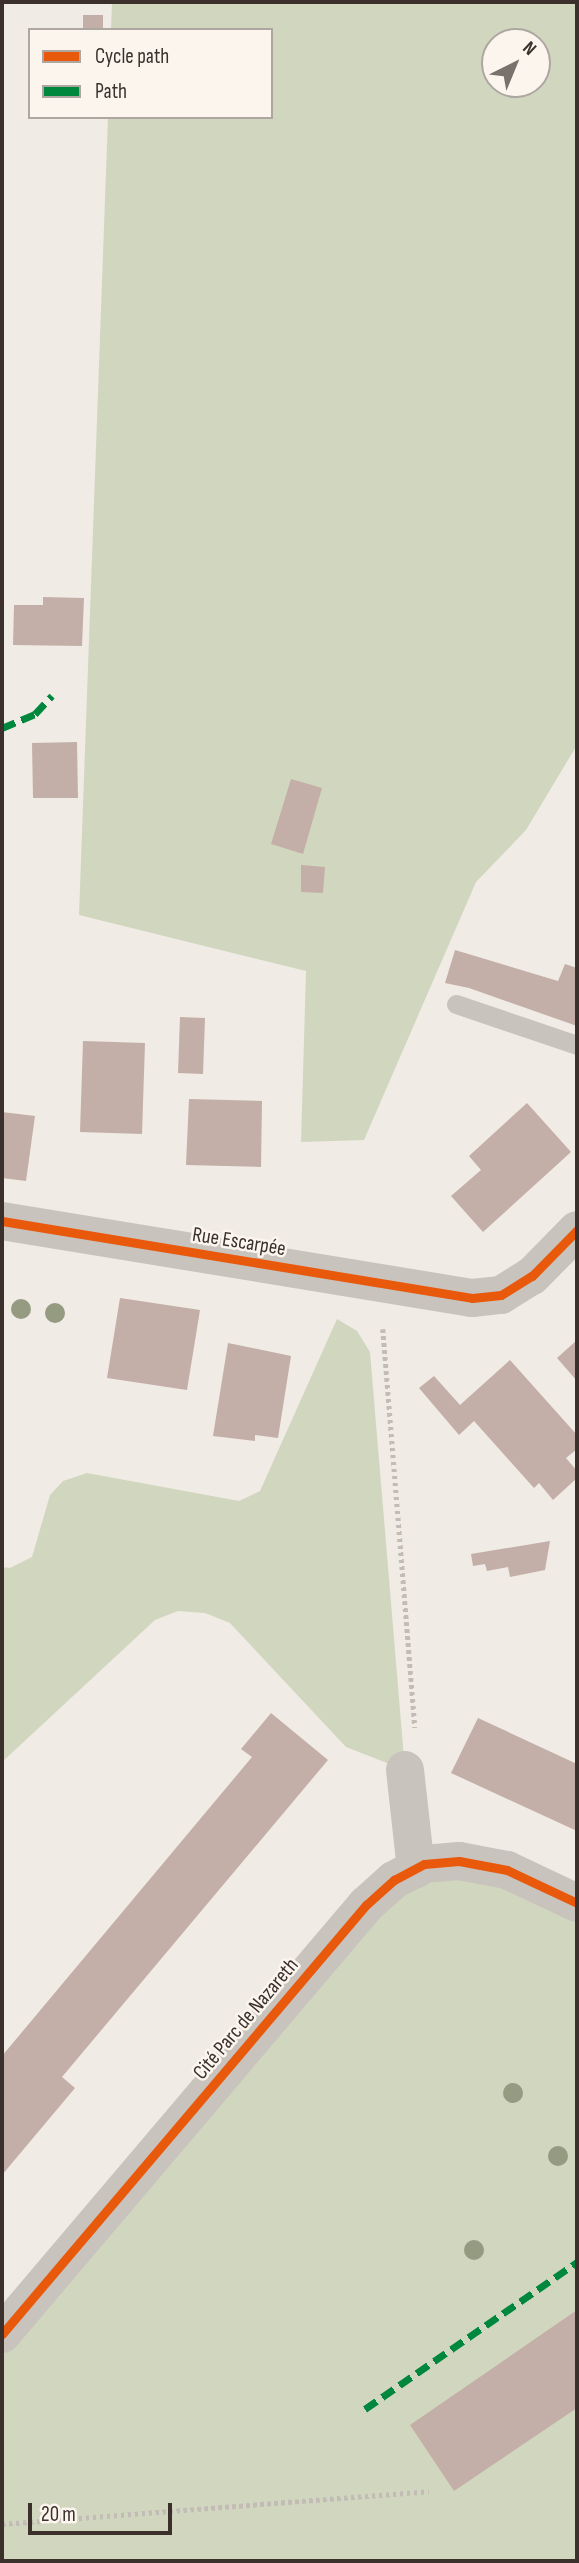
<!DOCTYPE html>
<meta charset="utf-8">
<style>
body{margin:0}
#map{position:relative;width:579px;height:2563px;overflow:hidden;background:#f0ebe5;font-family:"Sofia Sans Condensed",sans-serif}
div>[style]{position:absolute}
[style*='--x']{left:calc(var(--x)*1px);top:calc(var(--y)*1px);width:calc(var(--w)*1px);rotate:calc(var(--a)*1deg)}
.green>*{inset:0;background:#d1d6bf}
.building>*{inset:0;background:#c3afa7}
.path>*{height:4.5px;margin-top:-2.25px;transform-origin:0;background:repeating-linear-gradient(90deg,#c2bbb6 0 3.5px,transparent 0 7px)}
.service>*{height:19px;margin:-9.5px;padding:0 9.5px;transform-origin:9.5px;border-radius:9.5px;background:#c9c3be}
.minor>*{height:38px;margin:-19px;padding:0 19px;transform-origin:19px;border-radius:19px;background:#c9c3be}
.quiet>*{height:7px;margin-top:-3.5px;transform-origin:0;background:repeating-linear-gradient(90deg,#00873e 0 14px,transparent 0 21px)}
.cycleway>*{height:9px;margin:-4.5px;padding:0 4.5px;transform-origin:4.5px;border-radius:4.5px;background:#e8590c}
.trees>*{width:20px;height:20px;margin:-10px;border-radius:50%;background:#959b80}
span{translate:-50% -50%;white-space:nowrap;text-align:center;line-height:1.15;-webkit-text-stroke:5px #fbf5ee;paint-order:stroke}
.street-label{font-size:21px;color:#3b302b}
.frame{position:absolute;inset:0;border:4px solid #3b302b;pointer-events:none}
.legend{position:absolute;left:28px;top:28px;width:245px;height:91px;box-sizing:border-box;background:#fbf5ee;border:2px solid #aea6a0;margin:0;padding:9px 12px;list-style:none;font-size:21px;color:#3b302b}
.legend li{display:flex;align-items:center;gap:14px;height:35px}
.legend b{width:35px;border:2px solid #aea6a0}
.north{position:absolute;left:481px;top:28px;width:70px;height:70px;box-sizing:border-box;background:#fbf5ee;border:2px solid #aea6a0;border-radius:50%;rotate:43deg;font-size:19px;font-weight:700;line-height:28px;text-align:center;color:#3b302b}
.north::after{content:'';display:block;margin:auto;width:24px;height:32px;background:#7a716c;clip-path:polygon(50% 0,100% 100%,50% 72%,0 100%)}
.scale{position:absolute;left:28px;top:2503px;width:144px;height:32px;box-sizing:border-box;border:4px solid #3b302b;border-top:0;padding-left:9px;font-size:21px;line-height:24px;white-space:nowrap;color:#3b302b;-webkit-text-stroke:5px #fbf5ee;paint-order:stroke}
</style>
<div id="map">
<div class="green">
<i style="clip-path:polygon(evenodd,112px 2px,577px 2px,577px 745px,526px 830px,476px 882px,364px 1140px,301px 1142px,306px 971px,79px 915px,108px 117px,271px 117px,271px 30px,111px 30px,112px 2px,495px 42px,537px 42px,537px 84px,495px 84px,495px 42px)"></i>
<i style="clip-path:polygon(337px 1319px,357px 1331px,370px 1352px,405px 1770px,346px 1747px,230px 1623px,205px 1613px,178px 1611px,155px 1620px,2px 1762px,2px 1567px,10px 1568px,32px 1557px,50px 1495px,63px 1481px,87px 1473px,239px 1501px,260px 1491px)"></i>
<i style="clip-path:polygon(414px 1861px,577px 1911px,577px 2561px,2px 2561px,2px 2332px)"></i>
</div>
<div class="building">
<i style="clip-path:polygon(83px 15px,103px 15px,103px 30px,83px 30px)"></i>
<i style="clip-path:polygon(43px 597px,84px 598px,82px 646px,13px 645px,14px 605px,43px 605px)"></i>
<i style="clip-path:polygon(77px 742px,78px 798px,33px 798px,32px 743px)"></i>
<i style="clip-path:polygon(291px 779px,322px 788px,303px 854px,271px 844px)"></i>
<i style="clip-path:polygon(301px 865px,325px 867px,323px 893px,301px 892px)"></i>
<i style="clip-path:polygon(455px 950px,558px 981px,565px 964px,577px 968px,577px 1026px,469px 988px,445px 983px)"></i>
<i style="clip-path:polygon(180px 1017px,205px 1018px,203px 1074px,178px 1073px)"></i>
<i style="clip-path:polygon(83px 1041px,145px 1043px,142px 1134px,80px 1132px)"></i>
<i style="clip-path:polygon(189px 1099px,262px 1101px,261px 1167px,186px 1165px)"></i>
<i style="clip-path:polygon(527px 1103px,571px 1152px,483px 1232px,451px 1196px,481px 1170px,469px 1156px)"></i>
<i style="clip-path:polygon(2px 1112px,35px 1116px,26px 1181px,2px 1178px)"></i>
<i style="clip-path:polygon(120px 1298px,200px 1310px,187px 1390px,107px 1378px)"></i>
<i style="clip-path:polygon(577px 1340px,577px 1381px,557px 1358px)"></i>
<i style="clip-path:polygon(228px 1343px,291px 1356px,278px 1438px,255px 1435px,255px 1441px,213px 1436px)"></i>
<i style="clip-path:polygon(510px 1360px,577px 1435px,577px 1449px,566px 1458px,577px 1471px,577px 1478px,553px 1500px,539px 1483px,534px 1488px,474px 1421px,459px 1435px,419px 1388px,434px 1376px,460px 1405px)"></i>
<i style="clip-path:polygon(550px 1541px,545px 1570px,510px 1577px,508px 1567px,487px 1571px,485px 1564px,473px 1566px,471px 1554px)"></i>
<i style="clip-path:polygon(271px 1713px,328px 1760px,62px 2077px,75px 2088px,2px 2175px,2px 2056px,252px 1757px,241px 1749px)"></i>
<i style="clip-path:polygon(478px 1718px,577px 1764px,577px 1831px,451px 1773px)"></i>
<i style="clip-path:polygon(577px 2310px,577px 2408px,454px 2491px,410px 2425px)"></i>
</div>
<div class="path">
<i style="--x:383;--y:1329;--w:400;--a:85.4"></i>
<i style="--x:2;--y:2524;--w:428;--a:-4.4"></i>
</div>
<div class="service">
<i style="--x:456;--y:1004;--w:128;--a:18.7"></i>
</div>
<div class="minor">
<i style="--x:2;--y:1221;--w:476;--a:9.3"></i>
<i style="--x:472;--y:1298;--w:29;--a:-6"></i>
<i style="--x:501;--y:1295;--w:36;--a:-32"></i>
<i style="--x:532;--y:1276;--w:64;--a:-45.6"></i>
<i style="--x:405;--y:1770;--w:100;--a:83.7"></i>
<i style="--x:2;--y:2334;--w:563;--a:-49.69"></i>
<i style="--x:366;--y:1905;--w:38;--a:-42"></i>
<i style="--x:394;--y:1880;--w:34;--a:-28"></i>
<i style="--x:424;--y:1864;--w:35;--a:-5"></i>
<i style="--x:459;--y:1861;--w:49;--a:10.6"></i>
<i style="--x:507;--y:1870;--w:77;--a:25.2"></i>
</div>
<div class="quiet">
<i style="--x:2;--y:728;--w:36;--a:-23"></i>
<i style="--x:35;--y:714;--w:25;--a:-47"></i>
<i style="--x:365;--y:2409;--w:258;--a:-34.7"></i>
</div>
<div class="cycleway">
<i style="--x:2;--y:1221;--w:476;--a:9.3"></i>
<i style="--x:472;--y:1298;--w:29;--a:-6"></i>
<i style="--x:501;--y:1295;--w:36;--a:-32"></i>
<i style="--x:532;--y:1276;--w:64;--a:-45.6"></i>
<i style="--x:2;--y:2334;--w:563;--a:-49.69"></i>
<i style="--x:366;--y:1905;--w:38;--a:-42"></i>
<i style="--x:394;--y:1880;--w:34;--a:-28"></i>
<i style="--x:424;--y:1864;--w:35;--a:-5"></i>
<i style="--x:459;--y:1861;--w:49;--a:10.6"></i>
<i style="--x:507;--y:1870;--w:77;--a:25.2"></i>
</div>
<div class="trees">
<i style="left:21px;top:1309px"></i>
<i style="left:55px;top:1313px"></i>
<i style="left:513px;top:2093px"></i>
<i style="left:558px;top:2156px"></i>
<i style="left:474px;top:2250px"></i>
</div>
<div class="street-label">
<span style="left:239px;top:1242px;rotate:9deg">Rue Escarpée</span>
<span style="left:246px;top:2019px;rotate:-50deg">Cité Parc de Nazareth</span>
</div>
<div class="frame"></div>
<ul class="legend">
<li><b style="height:9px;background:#e8590c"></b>Cycle path</li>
<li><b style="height:9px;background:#00873e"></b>Path</li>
</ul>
<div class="north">N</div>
<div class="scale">20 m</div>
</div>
